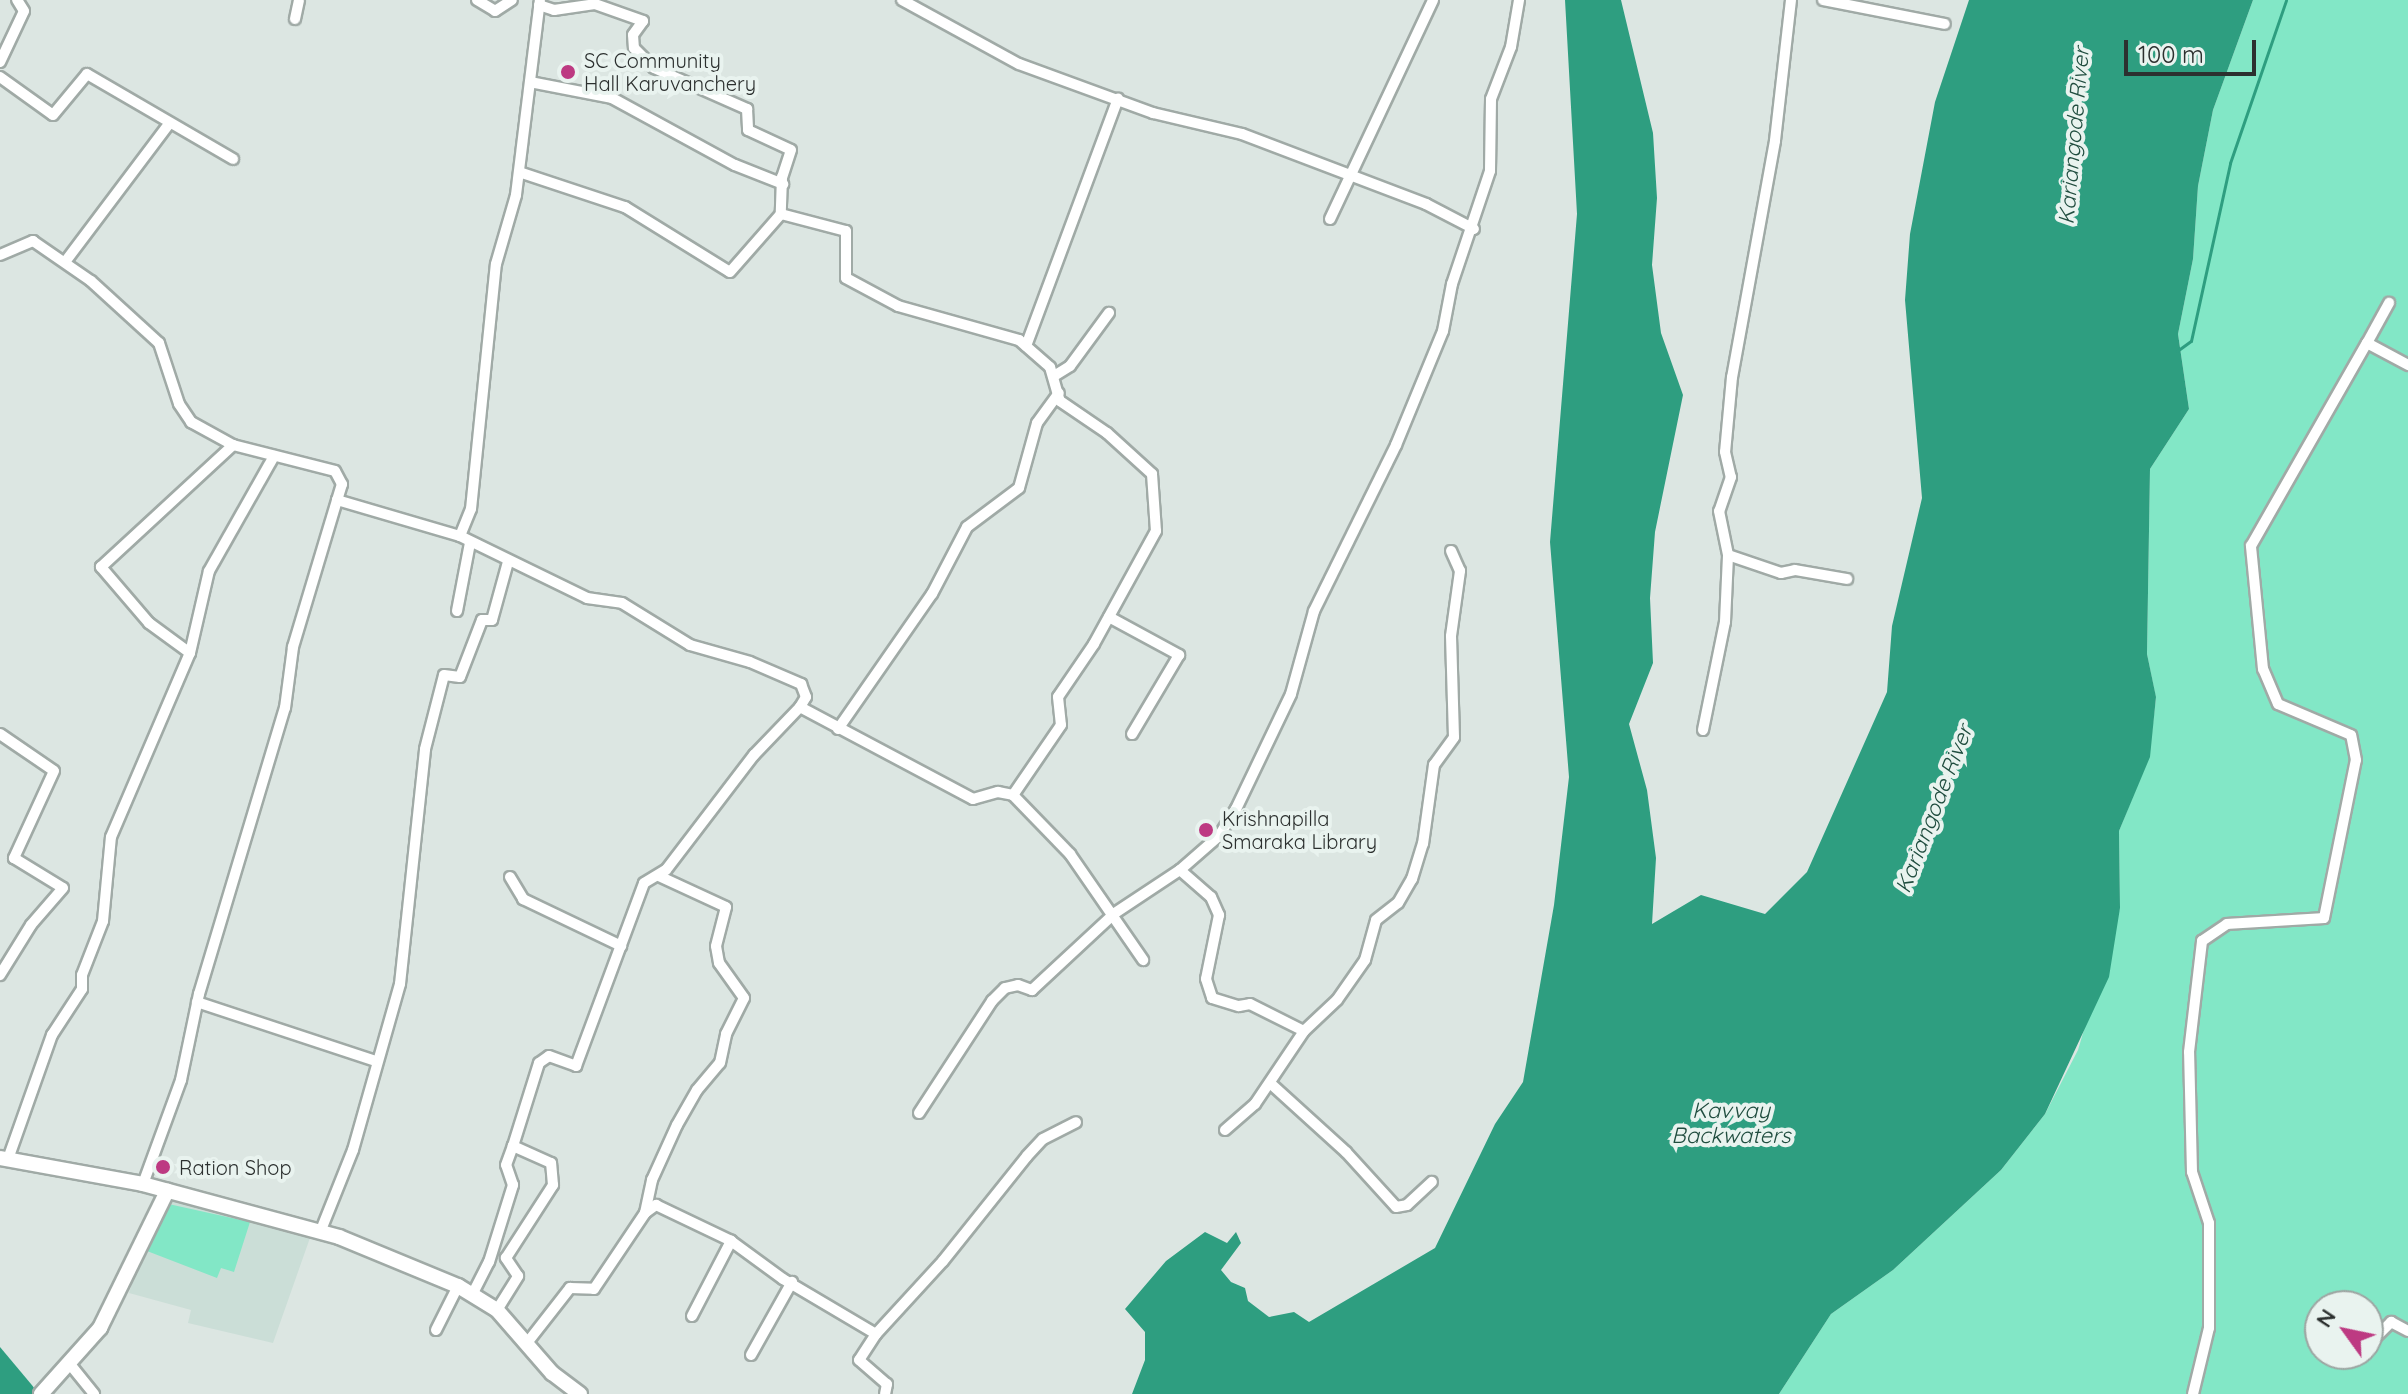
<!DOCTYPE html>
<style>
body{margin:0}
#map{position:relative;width:2408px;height:1394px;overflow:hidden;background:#dce6e2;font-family:Quicksand,sans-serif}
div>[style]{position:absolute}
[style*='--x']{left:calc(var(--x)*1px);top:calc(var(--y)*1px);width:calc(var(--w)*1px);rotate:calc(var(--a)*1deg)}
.built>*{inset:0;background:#cbded7}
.green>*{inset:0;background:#82e7c6}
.water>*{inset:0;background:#2e9e80}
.stream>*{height:3px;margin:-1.5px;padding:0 1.5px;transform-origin:1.5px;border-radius:1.5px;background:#2e9e80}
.roads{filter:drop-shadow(2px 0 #a0aaa6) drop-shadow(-2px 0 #a0aaa6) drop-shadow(0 2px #a0aaa6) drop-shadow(0 -2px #a0aaa6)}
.street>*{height:10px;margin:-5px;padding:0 5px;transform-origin:5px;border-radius:5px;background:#fff}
.secondary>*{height:14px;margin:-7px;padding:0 7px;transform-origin:7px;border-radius:7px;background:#fff}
.dots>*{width:22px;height:22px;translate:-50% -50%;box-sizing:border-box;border:4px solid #e9f3ef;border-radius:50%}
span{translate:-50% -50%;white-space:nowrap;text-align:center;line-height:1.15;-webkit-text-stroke:8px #e9f3ef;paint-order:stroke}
.poi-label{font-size:20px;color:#2c302f}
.left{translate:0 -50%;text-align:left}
.water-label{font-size:22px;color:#204d3f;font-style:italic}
.north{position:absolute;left:2304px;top:1290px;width:80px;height:80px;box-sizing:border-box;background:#e9f3ef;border:2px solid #9da5a2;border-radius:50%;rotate:303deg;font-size:22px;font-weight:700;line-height:32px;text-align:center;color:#2c302f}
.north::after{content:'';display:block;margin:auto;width:28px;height:36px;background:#bd3a82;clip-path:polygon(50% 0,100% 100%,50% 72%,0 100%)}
.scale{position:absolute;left:2124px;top:40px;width:132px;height:36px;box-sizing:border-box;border:4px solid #2c302f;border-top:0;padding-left:10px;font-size:24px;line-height:28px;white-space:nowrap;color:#2c302f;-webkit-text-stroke:6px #e9f3ef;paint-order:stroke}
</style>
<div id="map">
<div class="built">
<i style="clip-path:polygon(158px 1198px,311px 1235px,273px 1343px,188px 1323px,191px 1310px,129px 1293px)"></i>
</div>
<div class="green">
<i style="clip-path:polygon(evenodd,2253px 0,2408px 0,2408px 1394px,1779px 1394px,1831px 1314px,1893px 1270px,2001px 1170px,2045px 1114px,2078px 1050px,2120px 908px,2119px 831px,2149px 757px,2156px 698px,2147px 654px,2150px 469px,2189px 409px,2178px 334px,2193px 259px,2198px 186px,2213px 110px,2253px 0,2320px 1306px,2368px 1306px,2368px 1354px,2320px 1354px,2320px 1306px)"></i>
<i style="clip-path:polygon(164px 1203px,250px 1222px,234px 1272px,221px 1268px,217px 1278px,147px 1251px)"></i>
</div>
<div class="water">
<i style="clip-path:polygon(1565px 0,1621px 0,1653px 133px,1657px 198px,1652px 265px,1661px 333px,1683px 395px,1655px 532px,1650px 598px,1653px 663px,1629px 724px,1647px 790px,1656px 858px,1652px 924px,1701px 895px,1765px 914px,1807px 872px,1887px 692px,1892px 626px,1922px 498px,1905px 300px,1910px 234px,1935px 102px,1969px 0,2253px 0,2213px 110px,2198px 186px,2193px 259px,2178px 334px,2189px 409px,2150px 469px,2147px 654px,2156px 697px,2150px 757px,2119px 831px,2120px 908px,2109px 977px,2045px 1114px,2001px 1170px,1893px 1270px,1831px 1314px,1779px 1394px,1132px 1394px,1145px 1360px,1145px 1332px,1125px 1309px,1166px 1261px,1205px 1232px,1227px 1243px,1236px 1232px,1241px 1243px,1221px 1270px,1231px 1282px,1245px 1288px,1248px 1301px,1269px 1317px,1294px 1312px,1309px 1322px,1435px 1248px,1495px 1124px,1523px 1082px,1554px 905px,1569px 777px,1550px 542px,1577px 214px)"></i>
<i style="clip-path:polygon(0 1347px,31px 1384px,39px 1394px,0 1394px)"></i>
</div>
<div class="stream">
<i style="--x:2177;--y:351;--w:17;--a:-36"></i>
<i style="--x:2191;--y:341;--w:182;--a:-77.6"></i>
<i style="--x:2230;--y:163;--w:172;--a:-71"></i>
</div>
<div class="roads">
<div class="street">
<i style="--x:477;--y:0;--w:21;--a:31"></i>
<i style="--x:495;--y:11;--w:20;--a:-33"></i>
<i style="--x:902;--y:0;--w:133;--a:28.7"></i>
<i style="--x:1019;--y:64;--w:143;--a:20.1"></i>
<i style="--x:1153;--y:113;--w:91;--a:13.3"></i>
<i style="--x:1242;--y:134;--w:197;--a:20.8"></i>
<i style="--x:1426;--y:204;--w:54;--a:27.5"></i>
<i style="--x:1791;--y:0;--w:142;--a:96.5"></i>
<i style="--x:1775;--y:141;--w:240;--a:100.3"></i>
<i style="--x:1732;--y:377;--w:75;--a:95.3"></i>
<i style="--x:1725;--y:452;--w:26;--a:77"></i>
<i style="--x:1731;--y:477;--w:36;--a:109"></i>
<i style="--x:1719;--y:511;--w:45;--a:78.4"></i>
<i style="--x:1728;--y:555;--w:56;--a:18.8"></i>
<i style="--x:1781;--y:573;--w:14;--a:-12"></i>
<i style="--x:1795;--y:570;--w:53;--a:9.8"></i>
<i style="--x:1823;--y:0;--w:124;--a:11.1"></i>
<i style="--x:539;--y:5;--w:16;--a:18"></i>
<i style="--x:554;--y:10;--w:41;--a:-8.3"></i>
<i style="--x:595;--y:4;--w:51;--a:19.5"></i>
<i style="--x:643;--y:21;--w:17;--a:126"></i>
<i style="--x:633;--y:35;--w:13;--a:86"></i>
<i style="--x:634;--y:48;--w:28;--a:45"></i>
<i style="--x:654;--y:68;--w:102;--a:23.8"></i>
<i style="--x:747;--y:109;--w:21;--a:87"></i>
<i style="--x:748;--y:130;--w:47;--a:24.9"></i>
<i style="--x:791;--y:150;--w:28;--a:108"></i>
<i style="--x:782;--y:177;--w:37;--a:92"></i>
<i style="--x:781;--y:214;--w:67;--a:14.7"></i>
<i style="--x:846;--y:231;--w:47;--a:90"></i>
<i style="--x:846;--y:278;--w:59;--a:28.3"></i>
<i style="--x:898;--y:306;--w:126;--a:15.7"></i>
<i style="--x:1019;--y:340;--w:41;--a:41.1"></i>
<i style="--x:1050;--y:367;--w:35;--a:74"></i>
<i style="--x:1060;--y:401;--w:57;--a:34.2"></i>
<i style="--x:1107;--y:433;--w:61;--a:42.3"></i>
<i style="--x:1152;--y:474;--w:57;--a:86"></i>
<i style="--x:1156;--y:531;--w:129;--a:118.8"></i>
<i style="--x:1094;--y:644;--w:64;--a:124.2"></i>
<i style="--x:1058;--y:697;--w:28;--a:84"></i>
<i style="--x:1061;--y:725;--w:85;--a:124.4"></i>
<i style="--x:295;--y:19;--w:19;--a:-78"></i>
<i style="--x:0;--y:62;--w:56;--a:-64.8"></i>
<i style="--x:24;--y:11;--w:13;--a:-122"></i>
<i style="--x:0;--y:77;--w:65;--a:35.6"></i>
<i style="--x:53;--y:115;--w:53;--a:-50.3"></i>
<i style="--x:87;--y:74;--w:169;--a:30.2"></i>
<i style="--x:530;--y:82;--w:84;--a:11"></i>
<i style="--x:612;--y:98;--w:140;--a:28.6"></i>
<i style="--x:735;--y:165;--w:52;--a:21.6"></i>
<i style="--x:519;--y:172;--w:112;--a:18.3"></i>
<i style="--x:625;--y:207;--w:123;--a:31.8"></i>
<i style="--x:730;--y:272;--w:77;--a:-48.7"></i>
<i style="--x:1330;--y:219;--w:242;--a:-64.8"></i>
<i style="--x:0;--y:255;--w:36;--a:-23"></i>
<i style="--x:33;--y:241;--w:70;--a:34.6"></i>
<i style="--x:91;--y:281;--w:92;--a:42.4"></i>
<i style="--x:159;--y:343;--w:64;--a:71.8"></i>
<i style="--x:179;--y:404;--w:22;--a:56"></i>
<i style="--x:191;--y:422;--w:48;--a:28.7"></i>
<i style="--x:233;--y:445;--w:105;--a:14.3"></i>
<i style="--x:335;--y:471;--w:15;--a:62"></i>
<i style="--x:342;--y:484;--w:17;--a:107"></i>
<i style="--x:337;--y:500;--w:128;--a:16.3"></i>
<i style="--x:460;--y:536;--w:141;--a:26"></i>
<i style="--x:587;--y:598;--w:35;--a:8"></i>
<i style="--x:622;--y:603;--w:80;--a:31.7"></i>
<i style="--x:690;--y:645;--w:62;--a:15.8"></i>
<i style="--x:750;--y:662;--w:56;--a:23.3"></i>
<i style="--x:801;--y:684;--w:14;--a:69"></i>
<i style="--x:806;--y:697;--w:12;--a:121"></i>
<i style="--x:800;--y:707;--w:196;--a:28"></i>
<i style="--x:973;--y:799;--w:26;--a:-16"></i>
<i style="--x:998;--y:792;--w:15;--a:11"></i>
<i style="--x:1013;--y:795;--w:82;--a:46"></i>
<i style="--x:1070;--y:854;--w:129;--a:55.4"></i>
<i style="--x:65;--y:262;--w:173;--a:-53"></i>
<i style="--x:2367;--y:343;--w:46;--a:-61.2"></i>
<i style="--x:1026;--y:346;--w:264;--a:-69.6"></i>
<i style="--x:1054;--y:376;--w:19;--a:-32"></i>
<i style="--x:1070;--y:366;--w:66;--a:-53.7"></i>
<i style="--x:460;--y:536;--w:29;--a:-68"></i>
<i style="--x:471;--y:509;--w:246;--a:-84.2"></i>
<i style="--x:496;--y:264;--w:72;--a:-73.8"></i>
<i style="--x:516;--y:195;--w:196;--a:-83"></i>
<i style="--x:457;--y:611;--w:69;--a:-79.2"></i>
<i style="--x:1109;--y:617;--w:80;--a:28.5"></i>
<i style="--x:1179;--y:655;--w:92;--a:120.7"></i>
<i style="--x:190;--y:653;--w:51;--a:-143.8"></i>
<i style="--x:149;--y:623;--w:74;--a:-130.6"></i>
<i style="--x:101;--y:567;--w:180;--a:-42.7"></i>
<i style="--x:838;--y:729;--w:165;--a:-55.2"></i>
<i style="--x:932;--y:594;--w:76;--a:-62.4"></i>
<i style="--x:967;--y:527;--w:65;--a:-36.9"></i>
<i style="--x:1019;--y:488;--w:67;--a:-74.5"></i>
<i style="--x:1037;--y:423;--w:37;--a:-54"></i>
<i style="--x:1703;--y:730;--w:110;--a:-78.5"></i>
<i style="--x:1725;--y:622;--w:67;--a:-87.4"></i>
<i style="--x:0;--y:734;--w:65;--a:34.4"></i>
<i style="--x:54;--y:771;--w:96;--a:114.7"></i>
<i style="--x:14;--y:858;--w:57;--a:31.5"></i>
<i style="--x:63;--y:888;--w:49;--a:130.9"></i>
<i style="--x:31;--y:925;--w:59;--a:121.8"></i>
<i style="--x:1180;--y:870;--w:41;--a:41.1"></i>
<i style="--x:1211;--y:897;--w:20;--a:66"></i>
<i style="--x:1219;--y:915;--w:65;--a:101.5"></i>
<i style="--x:1206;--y:979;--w:20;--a:72"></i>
<i style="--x:1212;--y:998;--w:28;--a:17"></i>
<i style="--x:1239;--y:1006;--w:11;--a:-10"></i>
<i style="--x:1250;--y:1004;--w:60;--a:26.6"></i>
<i style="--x:1304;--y:1031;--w:45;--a:-43.2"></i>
<i style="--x:1337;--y:1000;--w:49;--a:-55"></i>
<i style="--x:1365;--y:960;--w:41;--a:-74.6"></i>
<i style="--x:1376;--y:920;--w:28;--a:-38"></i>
<i style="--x:1398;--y:903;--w:28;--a:-60"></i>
<i style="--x:1412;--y:879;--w:37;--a:-73"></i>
<i style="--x:1423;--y:844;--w:80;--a:-82.1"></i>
<i style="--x:1434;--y:765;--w:34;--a:-54"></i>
<i style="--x:1454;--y:737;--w:101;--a:-91.7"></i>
<i style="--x:1451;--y:636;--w:66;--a:-82.1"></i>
<i style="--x:1460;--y:571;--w:22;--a:-114"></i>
<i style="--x:510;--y:877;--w:26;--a:59"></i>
<i style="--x:523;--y:899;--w:109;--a:25.6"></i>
<i style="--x:197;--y:1002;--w:188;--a:18.3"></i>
<i style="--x:1270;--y:1083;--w:103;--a:42.2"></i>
<i style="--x:1346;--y:1152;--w:74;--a:47.7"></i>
<i style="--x:1396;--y:1207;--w:11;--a:-10"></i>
<i style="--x:1407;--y:1205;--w:34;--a:-43"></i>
<i style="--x:919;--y:1113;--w:134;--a:-56.9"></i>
<i style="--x:992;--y:1001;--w:18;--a:-45"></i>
<i style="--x:1005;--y:988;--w:13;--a:-13"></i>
<i style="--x:1018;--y:985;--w:15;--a:20"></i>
<i style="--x:1032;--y:990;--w:113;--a:-42.9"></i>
<i style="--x:1115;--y:913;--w:78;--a:-33.5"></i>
<i style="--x:1180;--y:870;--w:52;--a:-41.1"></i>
<i style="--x:1219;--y:836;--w:32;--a:-58"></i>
<i style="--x:1236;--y:809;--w:127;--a:-64.4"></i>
<i style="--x:1291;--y:694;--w:86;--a:-74.5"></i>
<i style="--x:1314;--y:611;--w:185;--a:-63.7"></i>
<i style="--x:1396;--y:445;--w:123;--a:-67.6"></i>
<i style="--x:1443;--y:331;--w:48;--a:-79.2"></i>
<i style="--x:1452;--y:284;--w:119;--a:-71.4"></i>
<i style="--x:1490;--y:171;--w:72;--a:-89.2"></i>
<i style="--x:1491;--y:99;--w:56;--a:-69"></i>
<i style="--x:1511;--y:47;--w:48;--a:-80.3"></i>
<i style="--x:1225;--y:1130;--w:40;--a:-41"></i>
<i style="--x:1255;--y:1104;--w:88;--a:-56.1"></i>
<i style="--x:8;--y:1159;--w:132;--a:-70.5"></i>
<i style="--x:52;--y:1035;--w:55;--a:-56.9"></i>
<i style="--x:82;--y:989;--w:14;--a:-90"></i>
<i style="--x:82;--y:975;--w:58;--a:-68.7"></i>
<i style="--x:103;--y:921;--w:84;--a:-84.6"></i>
<i style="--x:111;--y:837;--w:200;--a:-66.8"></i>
<i style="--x:190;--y:653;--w:84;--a:-77"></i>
<i style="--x:209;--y:571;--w:132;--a:-60.5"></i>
<i style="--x:143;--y:1184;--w:111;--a:-69.9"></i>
<i style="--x:181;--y:1080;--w:88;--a:-78.2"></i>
<i style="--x:199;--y:994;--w:299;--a:-73.3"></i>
<i style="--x:285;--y:708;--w:62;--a:-82.5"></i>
<i style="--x:293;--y:647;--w:153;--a:-73.3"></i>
<i style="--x:645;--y:1213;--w:34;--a:-78"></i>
<i style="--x:652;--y:1180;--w:60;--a:-65.6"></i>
<i style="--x:677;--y:1125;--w:40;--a:-60.3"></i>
<i style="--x:697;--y:1090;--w:35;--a:-50"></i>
<i style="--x:720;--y:1063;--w:30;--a:-78"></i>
<i style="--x:726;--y:1034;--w:40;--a:-63.4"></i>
<i style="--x:744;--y:998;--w:43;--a:-125.5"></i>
<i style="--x:719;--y:963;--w:17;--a:-100"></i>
<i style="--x:716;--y:946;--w:40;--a:-75.6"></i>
<i style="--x:726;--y:907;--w:74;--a:-155.2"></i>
<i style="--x:321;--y:1230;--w:86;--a:-68.2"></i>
<i style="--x:353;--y:1150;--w:173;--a:-74.2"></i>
<i style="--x:400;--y:984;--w:236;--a:-83.9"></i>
<i style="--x:425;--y:749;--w:76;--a:-75.6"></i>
<i style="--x:444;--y:675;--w:16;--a:7"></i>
<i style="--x:460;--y:677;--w:61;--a:-68.9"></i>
<i style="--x:482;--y:620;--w:10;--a:0"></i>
<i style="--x:492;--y:620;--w:60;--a:-74.6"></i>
<i style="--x:472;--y:1295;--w:37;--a:-63"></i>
<i style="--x:489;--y:1262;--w:81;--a:-72.7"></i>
<i style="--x:513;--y:1185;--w:21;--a:-109"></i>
<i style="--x:506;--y:1165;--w:20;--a:-70"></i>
<i style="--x:497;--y:1310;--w:40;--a:-58"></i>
<i style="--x:518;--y:1276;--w:22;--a:-124"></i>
<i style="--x:506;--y:1258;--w:87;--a:-57.2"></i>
<i style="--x:553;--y:1185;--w:22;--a:-95"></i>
<i style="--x:551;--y:1163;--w:42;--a:-155.9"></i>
<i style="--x:513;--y:1146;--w:87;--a:-72.6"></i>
<i style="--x:539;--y:1063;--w:12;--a:-35"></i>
<i style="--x:549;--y:1056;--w:29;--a:20"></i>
<i style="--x:576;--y:1066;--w:195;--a:-69.6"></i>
<i style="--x:644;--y:883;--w:26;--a:-31"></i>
<i style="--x:666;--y:870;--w:145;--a:-52.6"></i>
<i style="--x:754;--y:755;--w:66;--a:-46.2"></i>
<i style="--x:692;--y:1316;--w:85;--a:-62.5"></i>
<i style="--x:436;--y:1330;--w:49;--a:-63.4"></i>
<i style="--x:876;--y:1334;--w:31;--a:123"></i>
<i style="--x:859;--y:1360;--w:37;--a:41"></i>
<i style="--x:887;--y:1384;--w:10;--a:101"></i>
<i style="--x:527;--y:1343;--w:70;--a:-52"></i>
<i style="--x:570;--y:1288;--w:24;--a:2"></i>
<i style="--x:594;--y:1289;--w:92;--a:-56.1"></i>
<i style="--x:645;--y:1213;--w:14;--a:-36"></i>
<i style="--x:656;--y:1205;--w:83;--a:25.6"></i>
<i style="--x:731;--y:1241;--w:64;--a:36.2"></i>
<i style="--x:783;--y:1279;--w:108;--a:30.6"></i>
<i style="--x:876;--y:1334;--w:99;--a:-47.5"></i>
<i style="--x:943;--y:1261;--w:134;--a:-51.3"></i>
<i style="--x:1027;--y:1156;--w:23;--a:-47"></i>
<i style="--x:1043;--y:1139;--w:37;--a:-27"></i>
<i style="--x:2368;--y:1345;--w:33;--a:-45"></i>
<i style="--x:2391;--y:1322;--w:19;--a:28"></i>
<i style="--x:751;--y:1355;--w:84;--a:-60.7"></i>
<i style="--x:2358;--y:1355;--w:1;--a:-45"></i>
<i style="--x:69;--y:1363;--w:40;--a:51"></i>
<i style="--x:2193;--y:1394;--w:68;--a:-76.4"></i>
<i style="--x:2209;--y:1328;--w:105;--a:-90"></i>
<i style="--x:2209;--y:1223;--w:54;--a:-108.4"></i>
<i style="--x:2192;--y:1172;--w:120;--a:-91.4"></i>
<i style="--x:2189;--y:1052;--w:112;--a:-83.3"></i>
<i style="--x:2202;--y:941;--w:30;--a:-34"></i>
<i style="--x:2227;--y:924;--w:97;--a:-3.5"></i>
<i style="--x:2324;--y:918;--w:161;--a:-78.6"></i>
<i style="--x:2356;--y:760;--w:25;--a:-101"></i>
<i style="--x:2351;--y:735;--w:79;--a:-157"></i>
<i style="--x:2278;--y:704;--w:38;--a:-113"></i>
<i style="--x:2263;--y:669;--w:124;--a:-95.6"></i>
<i style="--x:2251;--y:546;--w:234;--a:-60.3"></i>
<i style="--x:2367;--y:343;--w:47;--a:28.2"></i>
</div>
<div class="secondary">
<i style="--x:0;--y:1158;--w:145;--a:10.3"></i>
<i style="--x:143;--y:1184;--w:203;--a:15.1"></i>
<i style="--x:339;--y:1237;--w:129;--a:22.4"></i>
<i style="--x:458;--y:1286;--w:46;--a:31.6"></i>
<i style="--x:497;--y:1310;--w:84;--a:48.9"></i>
<i style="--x:552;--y:1373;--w:35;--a:37"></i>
<i style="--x:41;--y:1394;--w:89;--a:-48.2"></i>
<i style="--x:100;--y:1328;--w:153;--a:-63.9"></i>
</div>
</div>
<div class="dots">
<i style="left:568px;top:72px;background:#bd3a82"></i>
<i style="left:1206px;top:830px;background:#bd3a82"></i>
<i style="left:163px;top:1167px;background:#bd3a82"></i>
</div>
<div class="poi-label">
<span class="left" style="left:584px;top:72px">SC Community<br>Hall Karuvanchery</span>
<span class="left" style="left:1222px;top:830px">Krishnapilla<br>Smaraka Library</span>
<span class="left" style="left:179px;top:1167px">Ration Shop</span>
</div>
<div class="water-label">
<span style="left:2074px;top:136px;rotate:-85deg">Kariangode River</span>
<span style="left:1934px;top:809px;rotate:-69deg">Kariangode River</span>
<span style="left:1731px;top:1123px">Kavvay<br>Backwaters</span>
</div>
<div class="north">N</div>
<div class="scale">100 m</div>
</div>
